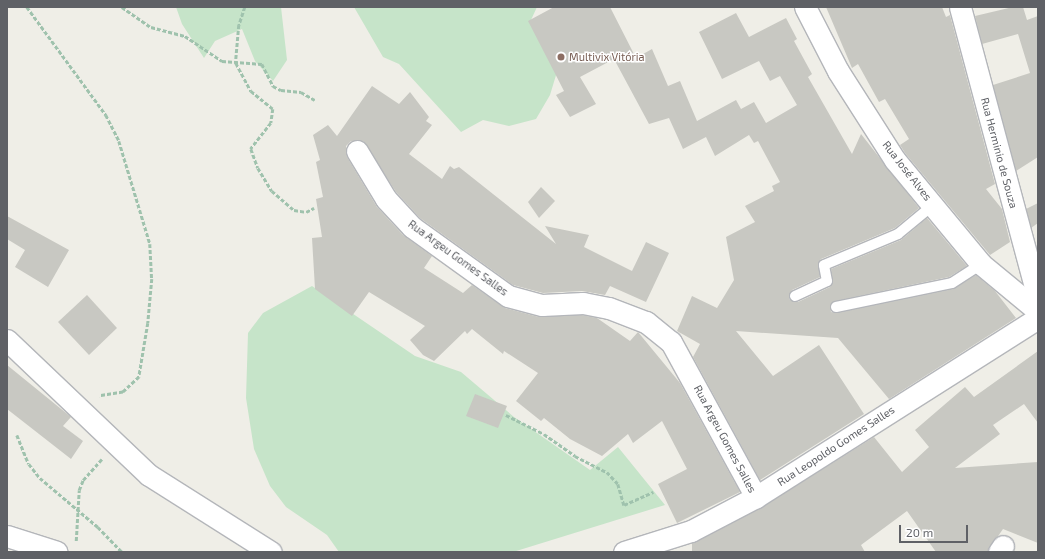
<!DOCTYPE html>
<meta charset="utf-8">
<style>
body{margin:0}
#map{position:relative;width:1045px;height:559px;overflow:hidden;background:#efeee7;font-family:"Exo 2",sans-serif}
div>[style]{position:absolute}
[style*='--x']{left:calc(var(--x)*1px);top:calc(var(--y)*1px);width:calc(var(--w)*1px);rotate:calc(var(--a)*1deg)}
.green>*{inset:0;background:#c6e4c9}
.building>*{inset:0;background:#c8c8c2}
.path>*{height:2.5px;margin-top:-1.25px;transform-origin:0;background:repeating-linear-gradient(90deg,#9fc2ad 0 4px,transparent 0 6px)}
.roads{filter:drop-shadow(1px 0 #b4b6ba) drop-shadow(-1px 0 #b4b6ba) drop-shadow(0 1px #b4b6ba) drop-shadow(0 -1px #b4b6ba)}
.service>*{height:10px;margin:-5px;padding:0 5px;transform-origin:5px;border-radius:5px;background:#fff}
.minor>*{height:21px;margin:-10.5px;padding:0 10.5px;transform-origin:10.5px;border-radius:10.5px;background:#fff}
.dots>*{width:11px;height:11px;translate:-50% -50%;box-sizing:border-box;border:2px solid #fff;border-radius:50%}
span{translate:-50% -50%;white-space:nowrap;text-align:center;line-height:1.15;-webkit-text-stroke:3px #fff;paint-order:stroke}
.education-label{font-size:11px;color:#785e54}
.left{translate:0 -50%;text-align:left}
.street-label{font-size:11px;color:#5f6166}
.frame{position:absolute;inset:0;border:8px solid #5f6166;pointer-events:none}
.scale{position:absolute;left:899px;top:525px;width:69px;height:18px;box-sizing:border-box;border:2px solid #5f6166;border-top:0;padding-left:5px;font-size:12px;line-height:14px;white-space:nowrap;color:#5f6166;-webkit-text-stroke:3px #fff;paint-order:stroke}
</style>
<div id="map">
<div class="green">
<i style="clip-path:polygon(176px 7px,281px 7px,287px 60px,273px 81px,255px 61px,242px 29px,215px 41px,204px 58px,182px 24px)"></i>
<i style="clip-path:polygon(354px 7px,537px 7px,531px 20px,560px 62px,550px 95px,536px 119px,509px 126px,483px 120px,461px 132px,399px 64px,383px 57px)"></i>
<i style="clip-path:polygon(312px 286px,415px 356px,461px 372px,514px 417px,590px 470px,618px 447px,665px 505px,513px 552px,339px 552px,327px 535px,286px 507px,270px 486px,254px 449px,246px 398px,248px 333px,263px 313px)"></i>
</div>
<div class="building">
<i style="clip-path:polygon(554px 7px,610px 7px,636px 58px,652px 49px,668px 86px,680px 81px,697px 121px,736px 100px,741px 109px,754px 102px,766px 123px,797px 105px,780px 76px,770px 81px,759px 61px,722px 79px,699px 32px,736px 13px,749px 37px,786px 18px,797px 39px,794px 41px,812px 74px,808px 77px,852px 154px,861px 134px,919px 208px,895px 228px,821px 259px,818px 264px,820px 277px,792px 290px,789px 299px,798px 302px,830px 287px,833px 282px,831px 269px,901px 240px,927px 218px,967px 266px,949px 277px,835px 301px,830px 305px,831px 312px,837px 313px,953px 289px,976px 275px,995px 291px,1016px 318px,889px 399px,838px 338px,736px 331px,773px 376px,819px 345px,864px 414px,760px 480px,693px 357px,700px 344px,677px 331px,692px 296px,717px 308px,734px 280px,726px 237px,755px 222px,745px 206px,774px 191px,772px 186px,780px 182px,758px 141px,754px 143px,749px 135px,715px 156px,706px 137px,683px 149px,669px 118px,649px 124px,614px 59px,580px 77px,596px 104px,570px 117px,556px 95px,564px 91px,528px 21px)"></i>
<i style="clip-path:polygon(826px 7px,942px 7px,946px 17px,950px 15px,995px 184px,986px 189px,1002px 209px,1010px 242px,990px 255px,905px 153px,900px 145px,909px 139px,885px 99px,879px 102px,858px 64px,852px 68px)"></i>
<i style="clip-path:polygon(1013px 7px,1023px 7px,1027px 20px,1038px 16px,1038px 157px,1016px 171px,993px 85px,1030px 73px,1018px 34px,982px 44px,975px 16px)"></i>
<i style="clip-path:polygon(372px 86px,399px 104px,410px 92px,429px 117px,426px 121px,432px 125px,409px 154px,442px 179px,450px 166px,454px 169px,459px 167px,556px 244px,545px 226px,589px 235px,584px 247px,632px 271px,646px 242px,669px 253px,646px 302px,610px 286px,605px 295px,582px 291px,543px 293px,513px 285px,420px 218px,396px 192px,363px 141px,351px 141px,346px 146px,347px 157px,377px 207px,403px 235px,432px 256px,424px 268px,463px 293px,472px 285px,505px 308px,539px 317px,582px 315px,597px 318px,630px 341px,638px 332px,680px 383px,740px 492px,677px 523px,658px 484px,687px 469px,662px 421px,633px 443px,628px 434px,602px 456px,570px 439px,544px 418px,541px 421px,516px 401px,538px 373px,504px 351px,503px 354px,472px 329px,467px 334px,465px 331px,434px 361px,423px 355px,410px 340px,425px 326px,369px 292px,352px 316px,315px 289px,312px 238px,322px 237px,316px 199px,323px 197px,316px 162px,320px 160px,313px 135px,328px 125px,337px 136px)"></i>
<i style="clip-path:polygon(541px 187px,555px 201px,539px 218px,528px 202px)"></i>
<i style="clip-path:polygon(1038px 203px,1038px 223px,1031px 228px,1026px 209px)"></i>
<i style="clip-path:polygon(7px 216px,69px 250px,48px 287px,15px 267px,25px 250px,7px 239px)"></i>
<i style="clip-path:polygon(87px 295px,117px 328px,89px 355px,58px 322px)"></i>
<i style="clip-path:polygon(1038px 351px,1038px 423px,1024px 404px,993px 425px,1000px 434px,955px 468px,1038px 462px,1038px 543px,1003px 529px,987px 552px,936px 552px,907px 511px,861px 545px,865px 552px,692px 552px,692px 543px,762px 507px,874px 437px,902px 472px,929px 447px,915px 430px,965px 387px,974px 397px)"></i>
<i style="clip-path:polygon(7px 365px,71px 417px,63px 426px,83px 441px,71px 459px,7px 409px)"></i>
<i style="clip-path:polygon(475px 394px,507px 406px,498px 428px,466px 416px)"></i>
</div>
<div class="path">
<i style="--x:27;--y:7;--w:134;--a:53.8"></i>
<i style="--x:106;--y:115;--w:29;--a:63"></i>
<i style="--x:119;--y:141;--w:108;--a:73.2"></i>
<i style="--x:150;--y:244;--w:35;--a:87"></i>
<i style="--x:152;--y:279;--w:44;--a:95.2"></i>
<i style="--x:148;--y:323;--w:55;--a:99.5"></i>
<i style="--x:139;--y:377;--w:22;--a:137"></i>
<i style="--x:123;--y:392;--w:24;--a:171"></i>
<i style="--x:122;--y:7;--w:35;--a:35"></i>
<i style="--x:151;--y:27;--w:35;--a:15"></i>
<i style="--x:185;--y:36;--w:45;--a:34"></i>
<i style="--x:222;--y:61;--w:40;--a:4.3"></i>
<i style="--x:262;--y:64;--w:25;--a:63"></i>
<i style="--x:273;--y:86;--w:9;--a:27"></i>
<i style="--x:281;--y:90;--w:20;--a:6"></i>
<i style="--x:301;--y:92;--w:16;--a:30"></i>
<i style="--x:245;--y:7;--w:19;--a:108"></i>
<i style="--x:239;--y:25;--w:38;--a:95"></i>
<i style="--x:236;--y:63;--w:32;--a:62"></i>
<i style="--x:251;--y:91;--w:28;--a:39"></i>
<i style="--x:273;--y:109;--w:14;--a:98"></i>
<i style="--x:271;--y:123;--w:33;--a:128"></i>
<i style="--x:251;--y:149;--w:20;--a:70"></i>
<i style="--x:258;--y:168;--w:27;--a:59"></i>
<i style="--x:272;--y:191;--w:29;--a:41"></i>
<i style="--x:294;--y:210;--w:12;--a:9"></i>
<i style="--x:306;--y:212;--w:9;--a:-27"></i>
<i style="--x:506;--y:415;--w:42;--a:26.6"></i>
<i style="--x:544;--y:434;--w:38;--a:35"></i>
<i style="--x:575;--y:456;--w:36;--a:27"></i>
<i style="--x:607;--y:472;--w:16;--a:47"></i>
<i style="--x:618;--y:484;--w:22;--a:74"></i>
<i style="--x:624;--y:505;--w:32;--a:-24"></i>
<i style="--x:17;--y:435;--w:31;--a:68"></i>
<i style="--x:29;--y:464;--w:18;--a:52"></i>
<i style="--x:40;--y:478;--w:76;--a:40.2"></i>
<i style="--x:98;--y:527;--w:35;--a:46"></i>
<i style="--x:76;--y:541;--w:51;--a:-86.6"></i>
<i style="--x:79;--y:490;--w:11;--a:-68"></i>
<i style="--x:83;--y:480;--w:28;--a:-48"></i>
</div>
<div class="roads">
<div class="service">
<i style="--x:795;--y:296;--w:35;--a:-25"></i>
<i style="--x:827;--y:281;--w:16;--a:-101"></i>
<i style="--x:824;--y:265;--w:80;--a:-22.7"></i>
<i style="--x:898;--y:234;--w:45;--a:-39.6"></i>
<i style="--x:836;--y:307;--w:118;--a:-11.7"></i>
<i style="--x:952;--y:283;--w:35;--a:-33"></i>
</div>
<div class="minor">
<i style="--x:805;--y:7;--w:72;--a:62.7"></i>
<i style="--x:838;--y:71;--w:106;--a:57.4"></i>
<i style="--x:895;--y:160;--w:135;--a:50.4"></i>
<i style="--x:981;--y:264;--w:74;--a:39.5"></i>
<i style="--x:960;--y:7;--w:302;--a:75"></i>
<i style="--x:357;--y:151;--w:56;--a:58.9"></i>
<i style="--x:386;--y:199;--w:38;--a:47"></i>
<i style="--x:412;--y:227;--w:118;--a:35.7"></i>
<i style="--x:508;--y:296;--w:35;--a:15"></i>
<i style="--x:542;--y:305;--w:41;--a:-2.8"></i>
<i style="--x:583;--y:303;--w:26;--a:11"></i>
<i style="--x:609;--y:308;--w:40;--a:21"></i>
<i style="--x:646;--y:322;--w:32;--a:39"></i>
<i style="--x:671;--y:342;--w:177;--a:61.3"></i>
<i style="--x:7;--y:340;--w:196;--a:43.6"></i>
<i style="--x:149;--y:475;--w:144;--a:32.3"></i>
<i style="--x:7;--y:536;--w:52;--a:17.7"></i>
<i style="--x:624;--y:552;--w:70;--a:-17.4"></i>
<i style="--x:691;--y:531;--w:73;--a:-27.6"></i>
<i style="--x:756;--y:497;--w:334;--a:-32.4"></i>
<i style="--x:999;--y:552;--w:7;--a:-56"></i>
</div>
</div>
<div class="dots">
<i style="left:561px;top:57px;background:#8d6e63"></i>
</div>
<div class="education-label">
<span class="left" style="left:569px;top:57px">Multivix Vitória</span>
</div>
<div class="street-label">
<span style="left:999px;top:153px;rotate:75deg">Rua Herminio de Souza</span>
<span style="left:907px;top:171px;rotate:52deg">Rua José Alves</span>
<span style="left:458px;top:258px;rotate:36deg">Rua Argeu Gomes Salles</span>
<span style="left:725px;top:439px;rotate:62deg">Rua Argeu Gomes Salles</span>
<span style="left:836px;top:446px;rotate:-33deg">Rua Leopoldo Gomes Salles</span>
</div>
<div class="frame"></div>
<div class="scale">20 m</div>
</div>
